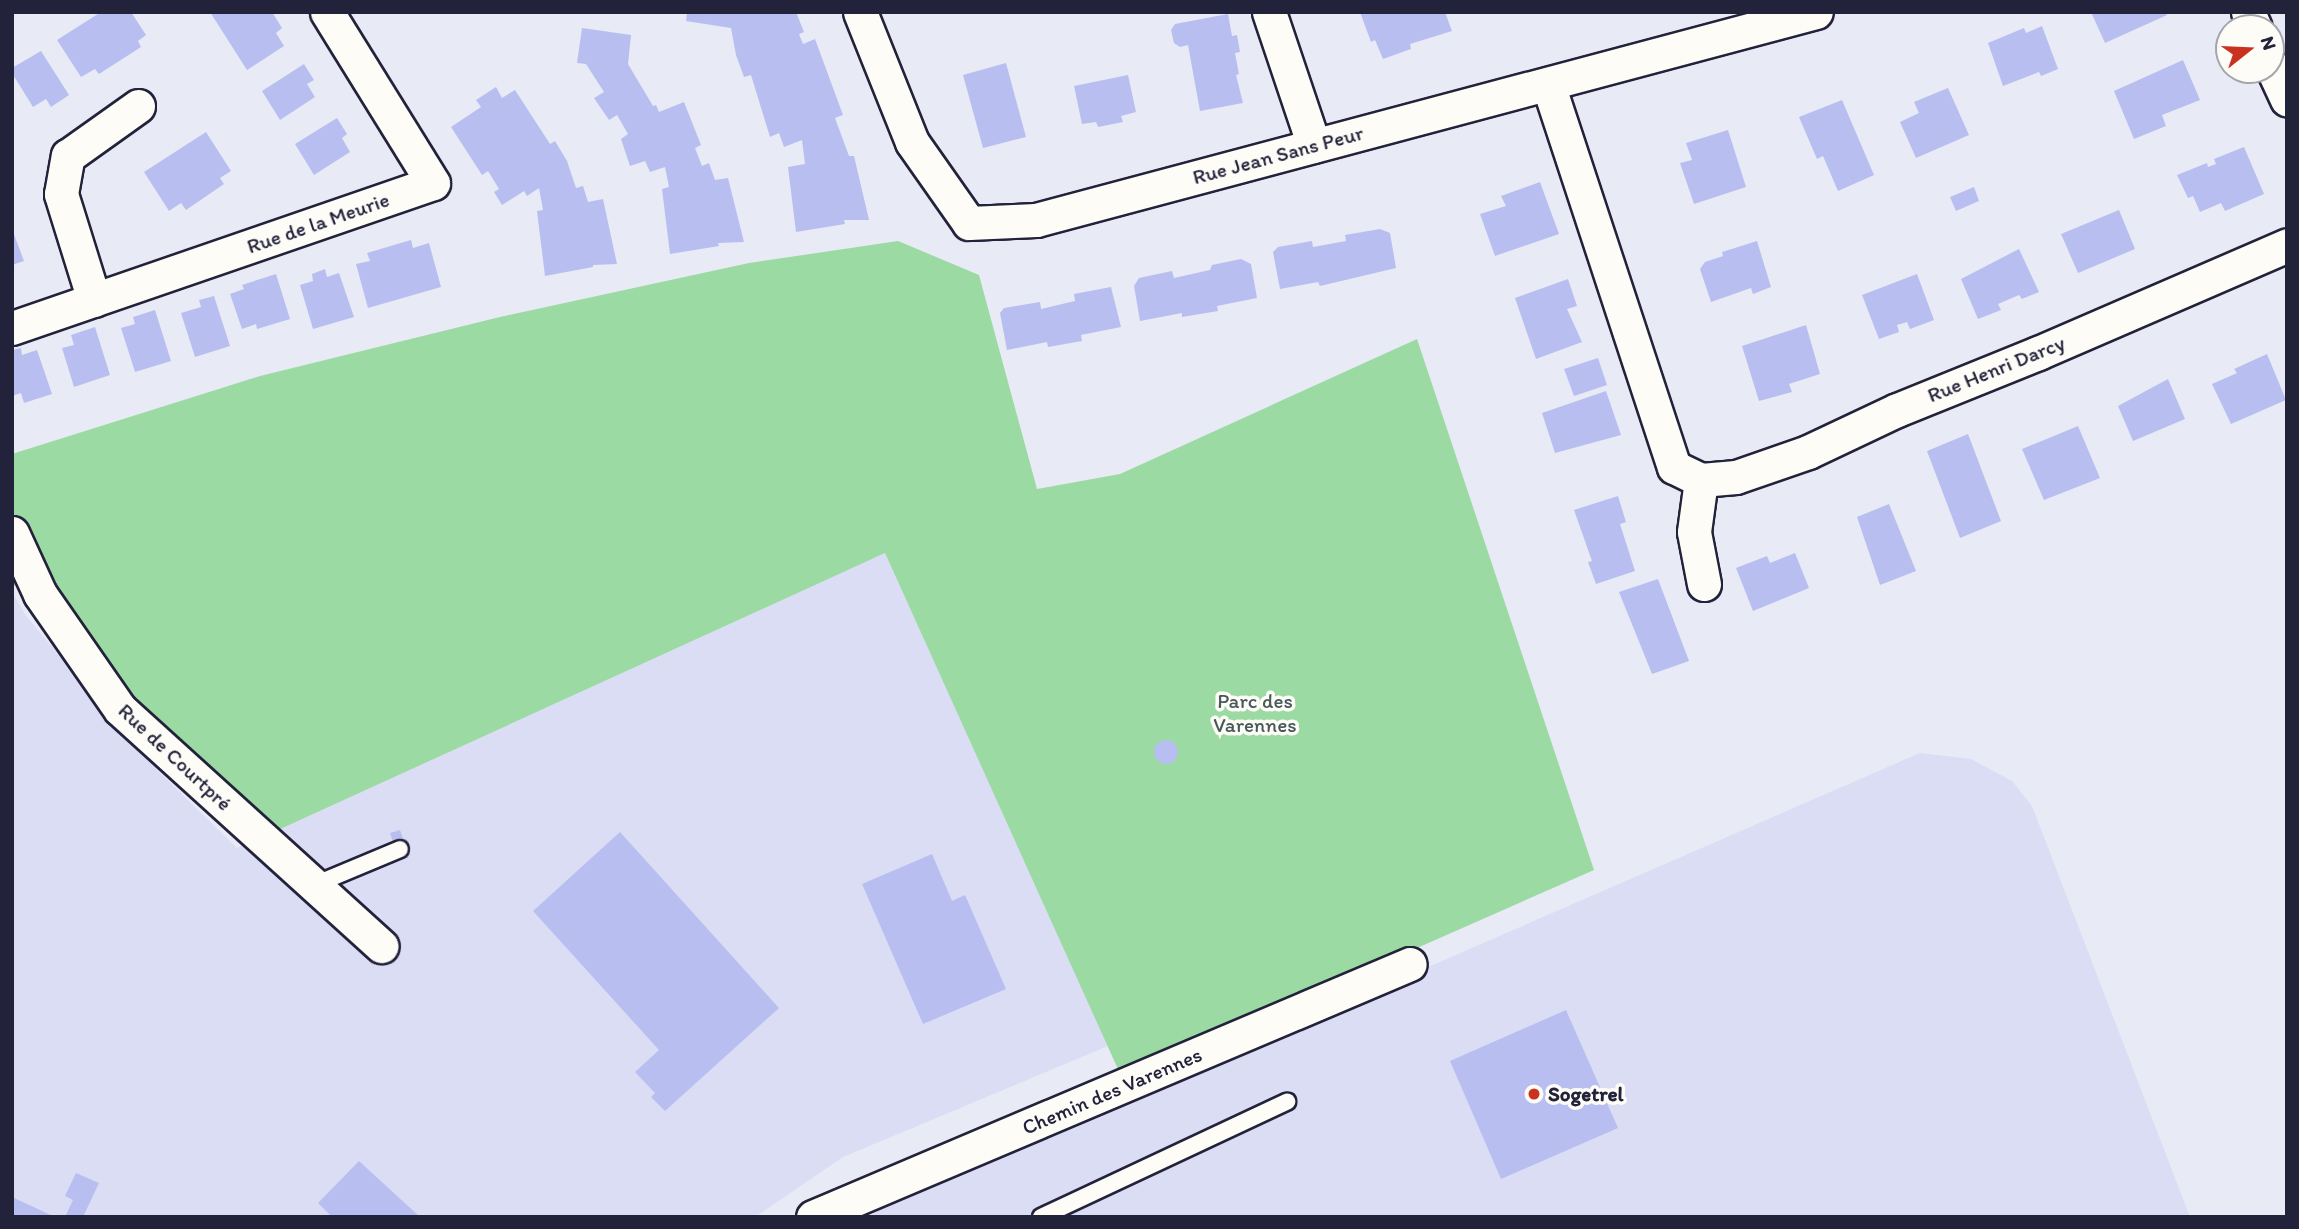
<!DOCTYPE html>
<meta charset="utf-8">
<style>
body{margin:0}
#map{position:relative;width:2299px;height:1229px;overflow:hidden;background:#e8eaf5;font-family:Itim,sans-serif}
div>[style]{position:absolute}
[style*='--x']{left:calc(var(--x)*1px);top:calc(var(--y)*1px);width:calc(var(--w)*1px);rotate:calc(var(--a)*1deg)}
.built>*{inset:0;background:#daddf4}
.green>*{inset:0;background:#9cdaa3}
.building>*{inset:0;background:#b8bff0}
.round{border-radius:50%}
.roads{filter:drop-shadow(2px 0 #22223b) drop-shadow(-2px 0 #22223b) drop-shadow(0 2px #22223b) drop-shadow(0 -2px #22223b)}
.lane>*{height:16px;margin:-8px;padding:0 8px;transform-origin:8px;border-radius:8px;background:#fdfcf7}
.street>*{height:33px;margin:-16.5px;padding:0 16.5px;transform-origin:16.5px;border-radius:16.5px;background:#fdfcf7}
.dots>*{width:19px;height:19px;translate:-50% -50%;box-sizing:border-box;border:4px solid #fdfcf7;border-radius:50%}
span{translate:-50% -50%;white-space:nowrap;text-align:center;line-height:1.15;-webkit-text-stroke:7px #fdfcf7;paint-order:stroke}
.street-label{font-size:21px;color:#22223b}
.park-label{font-size:21px;color:#47595a}
.poi-label{font-size:21px;color:#22223b;font-weight:700}
.left{translate:0 -50%;text-align:left}
.frame{position:absolute;inset:0;border:14px solid #22223b;pointer-events:none}
.north{position:absolute;left:2215px;top:14px;width:70px;height:70px;box-sizing:border-box;background:#fdfcf7;border:2px solid #a5a5ac;border-radius:50%;rotate:72deg;font-size:19px;font-weight:700;line-height:28px;text-align:center;color:#22223b}
.north::after{content:'';display:block;margin:auto;width:24px;height:32px;background:#c8321e;clip-path:polygon(50% 0,100% 100%,50% 72%,0 100%)}
</style>
<div id="map">
<div class="built">
<i style="clip-path:polygon(885px 553px,1108px 1046px,843px 1157px,755px 1217px,12px 1217px,12px 592px,26px 616px,152px 765px,237px 848px)"></i>
<i style="clip-path:polygon(1920px 753px,1971px 759px,2012px 781px,2032px 806px,2190px 1217px,869px 1217px,891px 1203px,1125px 1099px)"></i>
</div>
<div class="green">
<i style="clip-path:polygon(898px 241px,979px 275px,1037px 489px,1120px 474px,1417px 339px,1594px 870px,1122px 1078px,885px 553px,278px 830px,136px 699px,41px 573px,12px 587px,12px 454px,260px 376px,500px 317px,749px 263px)"></i>
</div>
<div class="building">
<i style="clip-path:polygon(101px 12px,131px 12px,146px 35px,138px 41px,141px 47px,99px 74px,95px 69px,81px 77px,57px 40px)"></i>
<i style="clip-path:polygon(210px 12px,272px 12px,282px 28px,276px 33px,284px 46px,247px 70px)"></i>
<i style="clip-path:polygon(687px 12px,796px 12px,804px 32px,799px 34px,803px 44px,815px 39px,843px 115px,835px 118px,849px 156px,854px 156px,869px 220px,844px 220px,845px 224px,796px 232px,788px 167px,805px 164px,802px 140px,784px 147px,779px 133px,770px 137px,751px 75px,744px 77px,736px 55px,731px 28px,686px 21px)"></i>
<i style="clip-path:polygon(1360px 12px,1445px 12px,1452px 31px,1410px 44px,1411px 49px,1383px 59px,1375px 40px,1371px 42px)"></i>
<i style="clip-path:polygon(2091px 12px,2165px 12px,2167px 15px,2105px 43px)"></i>
<i style="clip-path:polygon(1228px 14px,1232px 36px,1237px 35px,1240px 52px,1235px 53px,1239px 74px,1236px 75px,1243px 103px,1200px 111px,1188px 45px,1180px 47px,1174px 43px,1171px 30px,1175px 24px)"></i>
<i style="clip-path:polygon(2042px 26px,2058px 69px,2041px 76px,2039px 72px,2003px 86px,1988px 43px,2024px 28px,2026px 33px)"></i>
<i style="clip-path:polygon(582px 28px,631px 35px,628px 64px,653px 106px,656px 105px,659px 112px,684px 102px,701px 145px,695px 148px,702px 166px,709px 163px,715px 180px,728px 178px,744px 242px,718px 243px,719px 246px,670px 254px,662px 189px,669px 187px,665px 167px,650px 172px,645px 161px,630px 166px,621px 139px,628px 134px,617px 115px,609px 120px,594px 98px,604px 92px,586px 64px,577px 63px)"></i>
<i style="clip-path:polygon(41px 51px,69px 95px,51px 107px,46px 99px,33px 107px,12px 73px,12px 68px)"></i>
<i style="clip-path:polygon(2183px 60px,2200px 100px,2162px 115px,2166px 126px,2134px 139px,2114px 91px)"></i>
<i style="clip-path:polygon(1006px 63px,1026px 137px,983px 148px,963px 75px)"></i>
<i style="clip-path:polygon(304px 64px,314px 80px,307px 84px,315px 97px,280px 120px,262px 91px)"></i>
<i style="clip-path:polygon(1128px 75px,1136px 112px,1121px 116px,1123px 122px,1098px 127px,1096px 122px,1082px 124px,1074px 86px)"></i>
<i style="clip-path:polygon(496px 87px,502px 98px,515px 90px,550px 144px,555px 141px,567px 161px,576px 188px,583px 186px,588px 202px,603px 199px,617px 264px,593px 265px,593px 267px,545px 276px,537px 211px,543px 210px,539px 188px,527px 196px,524px 191px,502px 205px,494px 192px,499px 189px,488px 171px,482px 175px,451px 127px,481px 107px,476px 100px)"></i>
<i style="clip-path:polygon(1948px 88px,1969px 135px,1916px 158px,1900px 122px,1919px 113px,1914px 102px)"></i>
<i style="clip-path:polygon(1842px 100px,1874px 175px,1838px 191px,1823px 156px,1817px 159px,1799px 117px)"></i>
<i style="clip-path:polygon(337px 118px,347px 134px,342px 138px,350px 152px,314px 175px,295px 144px)"></i>
<i style="clip-path:polygon(1728px 130px,1746px 187px,1694px 204px,1680px 163px,1692px 160px,1686px 143px)"></i>
<i style="clip-path:polygon(206px 132px,231px 171px,220px 178px,224px 184px,186px 210px,181px 203px,169px 211px,144px 172px)"></i>
<i style="clip-path:polygon(2244px 147px,2264px 194px,2225px 211px,2221px 203px,2200px 212px,2193px 196px,2188px 198px,2177px 175px,2207px 163px,2208px 167px,2216px 164px,2214px 159px)"></i>
<i style="clip-path:polygon(1540px 182px,1559px 234px,1495px 256px,1480px 214px,1506px 206px,1501px 196px)"></i>
<i style="clip-path:polygon(1974px 187px,1979px 201px,1956px 211px,1950px 197px)"></i>
<i style="clip-path:polygon(2119px 210px,2135px 249px,2078px 273px,2061px 234px)"></i>
<i style="clip-path:polygon(12px 229px,24px 261px,12px 265px)"></i>
<i style="clip-path:polygon(1380px 229px,1390px 233px,1396px 268px,1320px 286px,1318px 282px,1280px 289px,1273px 252px,1278px 247px,1312px 241px,1313px 247px,1346px 241px,1345px 235px)"></i>
<i style="clip-path:polygon(411px 240px,413px 248px,429px 243px,441px 287px,368px 308px,356px 264px,370px 261px,367px 253px)"></i>
<i style="clip-path:polygon(1757px 241px,1771px 287px,1753px 294px,1751px 288px,1711px 302px,1700px 269px,1705px 262px,1723px 256px,1722px 252px)"></i>
<i style="clip-path:polygon(2019px 249px,2039px 292px,2022px 299px,2019px 295px,1998px 304px,2001px 310px,1978px 319px,1961px 279px)"></i>
<i style="clip-path:polygon(1241px 259px,1251px 264px,1257px 298px,1217px 306px,1218px 311px,1182px 317px,1182px 313px,1140px 321px,1134px 286px,1139px 278px,1172px 271px,1174px 278px,1210px 270px,1212px 265px)"></i>
<i style="clip-path:polygon(325px 269px,327px 277px,339px 273px,354px 317px,313px 329px,300px 285px,313px 281px,312px 274px)"></i>
<i style="clip-path:polygon(276px 274px,290px 319px,257px 329px,256px 324px,242px 329px,230px 294px,244px 289px,242px 285px)"></i>
<i style="clip-path:polygon(1917px 274px,1934px 320px,1910px 329px,1907px 322px,1897px 325px,1899px 332px,1879px 339px,1862px 295px)"></i>
<i style="clip-path:polygon(1568px 279px,1577px 306px,1567px 309px,1582px 342px,1536px 359px,1515px 298px)"></i>
<i style="clip-path:polygon(1111px 287px,1121px 327px,1081px 335px,1082px 341px,1048px 347px,1047px 342px,1007px 350px,1000px 313px,1004px 308px,1040px 302px,1041px 309px,1075px 301px,1074px 294px)"></i>
<i style="clip-path:polygon(214px 296px,230px 346px,195px 357px,181px 313px,201px 307px,199px 300px)"></i>
<i style="clip-path:polygon(155px 310px,171px 361px,135px 372px,121px 328px,135px 324px,133px 317px)"></i>
<i style="clip-path:polygon(1806px 325px,1820px 374px,1789px 384px,1792px 392px,1759px 401px,1742px 346px)"></i>
<i style="clip-path:polygon(95px 327px,110px 375px,74px 387px,62px 348px,74px 345px,71px 335px)"></i>
<i style="clip-path:polygon(21px 348px,22px 355px,37px 350px,52px 394px,24px 403px,21px 393px,12px 396px,12px 350px)"></i>
<i style="clip-path:polygon(2267px 354px,2286px 400px,2231px 424px,2212px 384px,2237px 373px,2234px 369px)"></i>
<i style="clip-path:polygon(1598px 358px,1607px 385px,1574px 396px,1564px 369px)"></i>
<i style="clip-path:polygon(2168px 379px,2185px 419px,2133px 441px,2118px 406px)"></i>
<i style="clip-path:polygon(1606px 391px,1621px 435px,1555px 453px,1542px 413px)"></i>
<i style="clip-path:polygon(2078px 426px,2100px 478px,2044px 500px,2022px 449px)"></i>
<i style="clip-path:polygon(1968px 434px,2001px 521px,1960px 538px,1927px 451px)"></i>
<i style="clip-path:polygon(1618px 496px,1626px 522px,1620px 524px,1635px 571px,1596px 584px,1588px 562px,1592px 561px,1574px 510px)"></i>
<i style="clip-path:polygon(1889px 504px,1916px 571px,1880px 585px,1857px 517px)"></i>
<i style="clip-path:polygon(1795px 553px,1809px 588px,1753px 611px,1736px 568px,1767px 556px,1770px 563px)"></i>
<i style="clip-path:polygon(1658px 579px,1689px 661px,1652px 674px,1619px 592px)"></i>
<i class="round" style="left:1154px;top:740px;width:24px;height:24px"></i>
<i style="clip-path:polygon(400px 830px,403px 839px,393px 842px,390px 833px)"></i>
<i style="clip-path:polygon(620px 832px,779px 1008px,665px 1111px,651px 1097px,655px 1093px,635px 1072px,659px 1050px,533px 911px)"></i>
<i style="clip-path:polygon(932px 854px,952px 901px,965px 895px,1006px 989px,923px 1024px,862px 884px)"></i>
<i style="clip-path:polygon(1566px 1010px,1618px 1128px,1501px 1179px,1450px 1061px)"></i>
<i style="clip-path:polygon(359px 1161px,420px 1217px,332px 1217px,318px 1203px)"></i>
<i style="clip-path:polygon(76px 1173px,99px 1183px,83px 1217px,65px 1217px,73px 1200px,65px 1196px)"></i>
<i style="clip-path:polygon(12px 1197px,55px 1217px,12px 1217px)"></i>
</div>
<div class="roads">
<div class="lane">
<i style="--x:314;--y:885;--w:93;--a:-22.7"></i>
<i style="--x:1041;--y:1217;--w:272;--a:-25.1"></i>
</div>
<div class="street">
<i style="--x:860;--y:12;--w:140;--a:68.2"></i>
<i style="--x:912;--y:142;--w:99;--a:54.9"></i>
<i style="--x:969;--y:223;--w:67;--a:-2.6"></i>
<i style="--x:1036;--y:220;--w:807;--a:-14.93"></i>
<i style="--x:1269;--y:12;--w:141;--a:71.4"></i>
<i style="--x:2248;--y:12;--w:17;--a:66"></i>
<i style="--x:2271;--y:65;--w:38;--a:65"></i>
<i style="--x:1548;--y:84;--w:403;--a:71.8"></i>
<i style="--x:1674;--y:467;--w:30;--a:26"></i>
<i style="--x:1701;--y:480;--w:35;--a:-5"></i>
<i style="--x:1736;--y:477;--w:76;--a:-19.1"></i>
<i style="--x:1808;--y:452;--w:98;--a:-25.3"></i>
<i style="--x:1897;--y:410;--w:152;--a:-22"></i>
<i style="--x:2038;--y:353;--w:271;--a:-23.4"></i>
<i style="--x:94;--y:300;--w:111;--a:-107.3"></i>
<i style="--x:61;--y:194;--w:39;--a:-80"></i>
<i style="--x:68;--y:156;--w:86;--a:-35.5"></i>
<i style="--x:12;--y:328;--w:445;--a:-19"></i>
<i style="--x:433;--y:183;--w:201;--a:-121.8"></i>
<i style="--x:1701;--y:480;--w:52;--a:97.7"></i>
<i style="--x:1694;--y:532;--w:53;--a:79.1"></i>
<i style="--x:12;--y:533;--w:67;--a:65.3"></i>
<i style="--x:40;--y:594;--w:140;--a:55.2"></i>
<i style="--x:120;--y:709;--w:353;--a:42.2"></i>
<i style="--x:813;--y:1217;--w:648;--a:-22.97"></i>
</div>
</div>
<div class="dots">
<i style="left:1534px;top:1094px;background:#c8321e"></i>
</div>
<div class="street-label">
<span style="left:1278px;top:155px;rotate:-15deg">Rue Jean Sans Peur</span>
<span style="left:318px;top:223px;rotate:-19deg">Rue de la Meurie</span>
<span style="left:1996px;top:369px;rotate:-22deg">Rue Henri Darcy</span>
<span style="left:175px;top:757px;rotate:43deg">Rue de Courtpré</span>
<span style="left:1112px;top:1091px;rotate:-23deg">Chemin des Varennes</span>
</div>
<div class="park-label">
<span style="left:1255px;top:713px">Parc des<br>Varennes</span>
</div>
<div class="poi-label">
<span class="left" style="left:1548px;top:1094px">Sogetrel</span>
</div>
<div class="frame"></div>
<div class="north">N</div>
</div>
